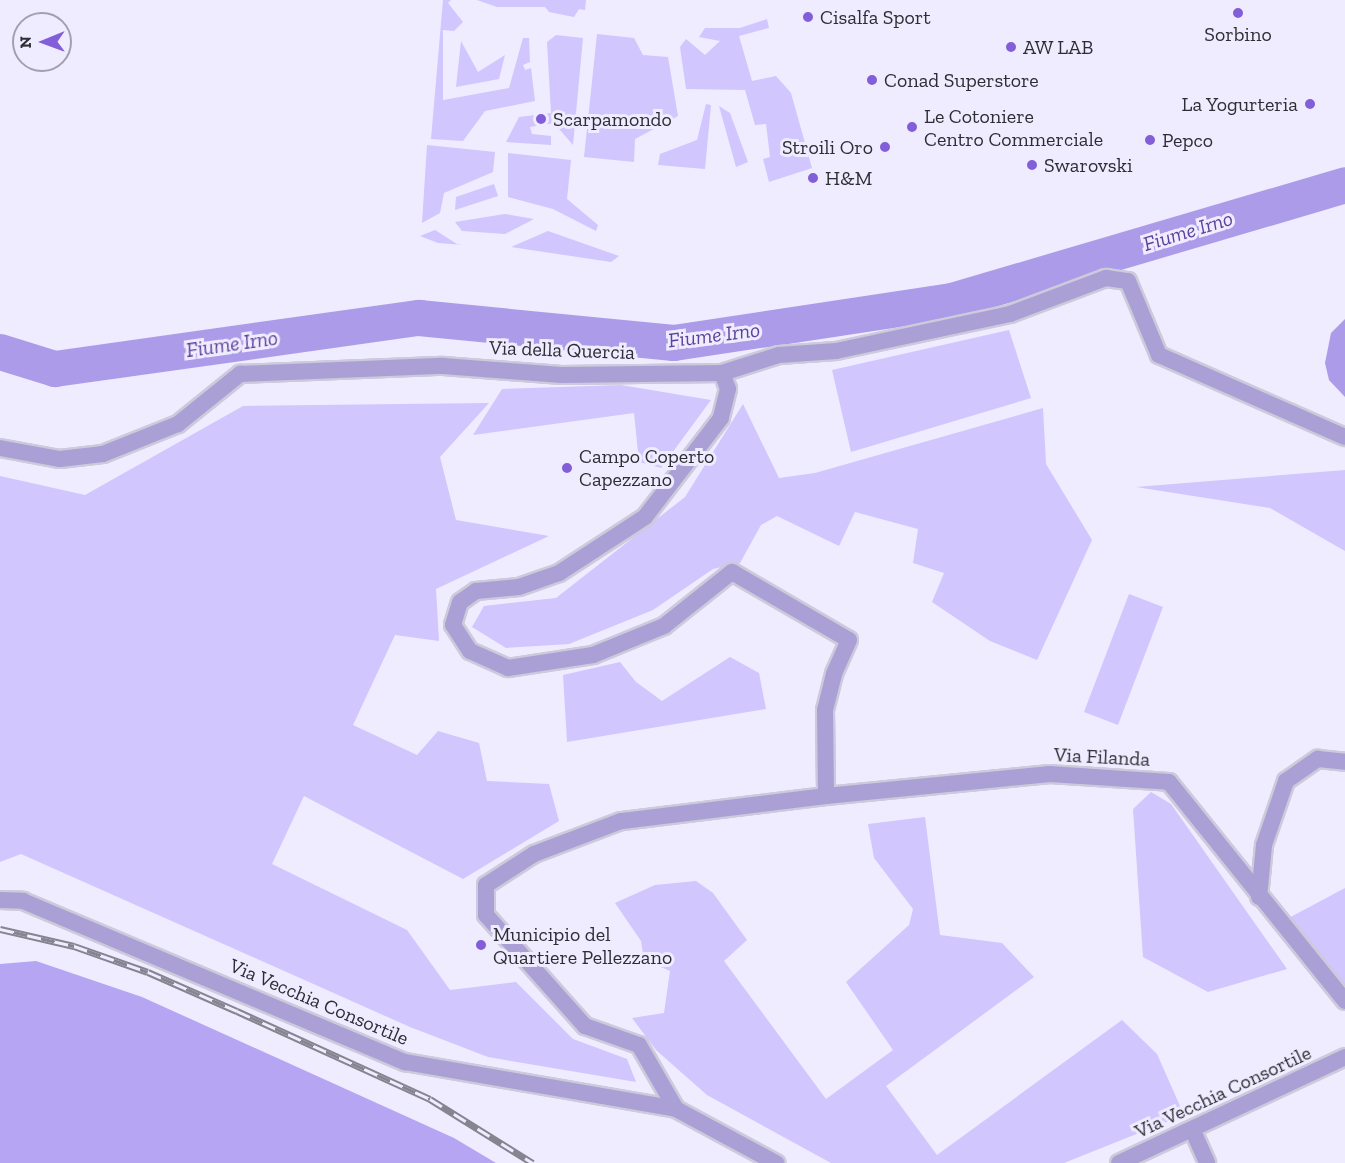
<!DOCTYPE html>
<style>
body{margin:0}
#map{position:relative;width:1345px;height:1163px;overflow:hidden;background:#efecff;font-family:"Zilla Slab",serif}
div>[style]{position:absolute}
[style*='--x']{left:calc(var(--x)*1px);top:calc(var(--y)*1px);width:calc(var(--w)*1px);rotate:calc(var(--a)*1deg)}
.green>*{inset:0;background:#d1c6fe}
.forest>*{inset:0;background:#b6a5f2}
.water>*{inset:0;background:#ac9be8}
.river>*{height:36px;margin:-18px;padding:0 18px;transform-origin:18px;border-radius:18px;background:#ac9be8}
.roads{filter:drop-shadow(2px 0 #cccadb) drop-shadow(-2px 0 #cccadb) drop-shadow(0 2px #cccadb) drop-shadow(0 -2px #cccadb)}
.minor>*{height:16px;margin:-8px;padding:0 8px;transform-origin:8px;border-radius:8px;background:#aaa0d5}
.tertiary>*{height:16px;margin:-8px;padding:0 8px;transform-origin:8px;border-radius:8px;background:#aaa0d5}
.rail>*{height:7px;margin-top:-3.5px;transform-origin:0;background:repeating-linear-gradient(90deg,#efecff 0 14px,#868491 0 28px);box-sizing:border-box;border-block:2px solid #868491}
.dots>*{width:16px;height:16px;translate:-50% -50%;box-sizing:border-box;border:3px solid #efecff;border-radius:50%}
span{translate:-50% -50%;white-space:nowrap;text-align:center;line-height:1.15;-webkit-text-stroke:6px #efecff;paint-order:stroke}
.poi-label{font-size:20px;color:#2e2d35}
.left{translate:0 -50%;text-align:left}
.right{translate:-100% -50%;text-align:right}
.street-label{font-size:20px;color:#2e2d35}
.water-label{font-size:21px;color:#5b419b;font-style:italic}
.north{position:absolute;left:12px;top:12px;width:60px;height:60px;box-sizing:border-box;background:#efecff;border:2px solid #a2a0ae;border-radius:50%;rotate:269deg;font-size:16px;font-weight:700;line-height:24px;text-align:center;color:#2e2d35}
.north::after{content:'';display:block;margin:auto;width:21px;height:27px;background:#825ed9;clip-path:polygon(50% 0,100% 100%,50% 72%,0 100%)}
</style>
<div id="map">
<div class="green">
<i style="clip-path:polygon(443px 0,451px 0,448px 3px,463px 22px,454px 31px,443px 30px,443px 100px,509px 88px,523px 38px,529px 38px,530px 62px,523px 65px,525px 70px,531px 68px,535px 101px,485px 111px,463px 141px,431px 139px)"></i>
<i style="clip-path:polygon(477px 0,586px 0,585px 10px,579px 9px,574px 17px,549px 12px,545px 7px,497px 7px)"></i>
<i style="clip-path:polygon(767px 19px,769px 28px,739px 36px,752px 81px,776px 76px,791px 93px,812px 168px,769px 182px,763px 159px,770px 157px,766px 124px,755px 125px,745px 90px,686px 89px,680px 47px,686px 39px,705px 55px,720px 41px,699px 37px,705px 28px,740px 28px)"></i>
<i style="clip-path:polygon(597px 34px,634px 38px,643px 55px,668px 57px,678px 116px,635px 139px,634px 162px,584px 157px)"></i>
<i style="clip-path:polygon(556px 35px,583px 38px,573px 145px,554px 123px,530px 127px,532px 134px,551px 136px,551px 145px,506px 142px,519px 117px,551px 113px,547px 42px)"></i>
<i style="clip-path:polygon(461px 41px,478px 72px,505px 55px,499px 79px,456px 87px)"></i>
<i style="clip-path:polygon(706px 104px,711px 105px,705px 169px,658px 165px,660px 154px,697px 140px)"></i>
<i style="clip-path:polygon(719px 106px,730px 113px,748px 162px,736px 167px)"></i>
<i style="clip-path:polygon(427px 145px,495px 152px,493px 172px,444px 193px,440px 213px,422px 223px)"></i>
<i style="clip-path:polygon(508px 153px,571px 160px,567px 199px,598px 225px,596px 231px,553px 209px,508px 197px)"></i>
<i style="clip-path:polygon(494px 184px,498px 196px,455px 210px,456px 197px)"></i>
<i style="clip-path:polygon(505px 214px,534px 219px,505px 234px,462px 231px,455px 222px)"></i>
<i style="clip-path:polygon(435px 230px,457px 244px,464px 245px,438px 243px,420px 236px)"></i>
<i style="clip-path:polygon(548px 231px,619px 256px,611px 262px,511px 247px)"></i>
<i style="clip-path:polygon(1009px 330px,1031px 398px,851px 452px,832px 370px)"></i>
<i style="clip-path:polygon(621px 385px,711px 400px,661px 468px,639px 462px,634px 413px,473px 435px,502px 389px)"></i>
<i style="clip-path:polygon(489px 403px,440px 457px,456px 520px,549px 536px,436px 589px,439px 641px,395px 635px,353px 725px,417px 755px,438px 731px,479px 743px,487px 781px,549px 784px,559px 821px,463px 879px,304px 796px,272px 864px,407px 930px,450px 990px,516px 982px,573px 1039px,627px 1059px,636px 1082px,488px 1057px,410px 1027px,21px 854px,0 862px,0 476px,85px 495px,243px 406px)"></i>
<i style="clip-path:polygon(743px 404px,779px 478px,815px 473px,1043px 408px,1046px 464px,1092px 540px,1037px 660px,990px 641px,932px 602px,944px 573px,913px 563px,918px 529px,855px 512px,839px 546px,777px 516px,761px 525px,740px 563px,713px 569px,653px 610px,569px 644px,506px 648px,472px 627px,484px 606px,556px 598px,685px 497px)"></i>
<i style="clip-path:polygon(1345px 470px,1345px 551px,1270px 508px,1136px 487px)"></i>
<i style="clip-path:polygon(1129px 594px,1163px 607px,1118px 725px,1084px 712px)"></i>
<i style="clip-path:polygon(730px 657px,759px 673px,766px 709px,567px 742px,563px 675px,620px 662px,636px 682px,662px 701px)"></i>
<i style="clip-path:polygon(1151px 792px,1171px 804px,1287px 969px,1208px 992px,1143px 957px,1133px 809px)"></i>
<i style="clip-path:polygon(925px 817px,940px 935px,1002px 943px,1034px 977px,886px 1086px,937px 1155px,1122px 1020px,1157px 1054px,1184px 1115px,1064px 1163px,831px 1163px,707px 1095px,656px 1050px,632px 1018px,664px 1013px,670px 971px,644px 960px,641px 941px,615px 903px,655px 885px,696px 881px,713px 893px,747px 940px,724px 961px,826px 1099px,893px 1050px,846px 982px,909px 925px,913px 909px,874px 858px,868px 824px)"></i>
<i style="clip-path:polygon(1345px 888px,1345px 993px,1285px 920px)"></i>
</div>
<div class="forest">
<i style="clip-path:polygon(36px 961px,142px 997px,454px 1138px,496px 1163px,0 1163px,0 964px)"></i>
</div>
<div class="water">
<i style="clip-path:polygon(1345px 319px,1345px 397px,1329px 380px,1325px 363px,1331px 333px)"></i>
</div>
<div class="river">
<i style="--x:0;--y:352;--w:58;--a:17.2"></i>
<i style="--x:55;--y:369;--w:368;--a:-8"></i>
<i style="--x:419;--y:318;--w:256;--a:5.6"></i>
<i style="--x:674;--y:343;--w:281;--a:-8.6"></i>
<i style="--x:952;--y:301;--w:410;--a:-16.4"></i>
</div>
<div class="roads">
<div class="minor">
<i style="--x:722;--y:373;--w:60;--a:-17.5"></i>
<i style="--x:779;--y:355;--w:57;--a:-4"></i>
<i style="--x:836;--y:351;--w:178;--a:-12"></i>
<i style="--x:1010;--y:314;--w:103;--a:-20.6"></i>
<i style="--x:1106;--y:278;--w:22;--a:8"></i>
<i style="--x:1128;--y:281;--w:80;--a:67.3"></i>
<i style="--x:1159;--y:355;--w:203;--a:23.8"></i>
<i style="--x:0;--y:448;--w:61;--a:10.4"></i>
<i style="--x:60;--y:459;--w:43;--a:-6.6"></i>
<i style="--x:103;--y:454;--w:81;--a:-21.8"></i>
<i style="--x:178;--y:424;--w:80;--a:-38.9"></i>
<i style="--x:240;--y:374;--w:203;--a:-2.3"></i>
<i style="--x:443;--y:366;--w:119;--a:4.3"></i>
<i style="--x:562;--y:375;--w:160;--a:-0.7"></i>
<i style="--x:722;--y:373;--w:17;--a:69"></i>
<i style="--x:728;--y:389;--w:30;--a:104"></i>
<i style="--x:721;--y:418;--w:125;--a:127.5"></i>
<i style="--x:645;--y:517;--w:103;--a:146.9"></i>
<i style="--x:559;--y:573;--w:42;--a:160.7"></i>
<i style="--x:519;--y:587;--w:43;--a:174.7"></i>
<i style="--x:476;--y:591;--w:19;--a:145"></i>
<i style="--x:460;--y:602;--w:24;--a:107"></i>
<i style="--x:453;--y:625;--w:31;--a:57"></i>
<i style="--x:470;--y:651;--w:42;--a:24.1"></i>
<i style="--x:508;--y:668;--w:86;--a:-8.7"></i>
<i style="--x:593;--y:655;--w:77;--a:-22.2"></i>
<i style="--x:664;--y:626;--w:87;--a:-38.5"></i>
<i style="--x:732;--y:572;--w:135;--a:30.2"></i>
<i style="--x:849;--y:640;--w:37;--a:114"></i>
<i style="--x:834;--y:674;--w:37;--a:104"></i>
<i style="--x:825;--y:710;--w:86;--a:89.3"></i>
<i style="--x:826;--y:796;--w:207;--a:173"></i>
<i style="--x:621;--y:821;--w:93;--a:159.2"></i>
<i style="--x:534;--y:854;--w:57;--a:147.1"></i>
<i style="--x:486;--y:885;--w:30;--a:90"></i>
<i style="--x:486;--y:915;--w:149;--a:48.3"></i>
<i style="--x:585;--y:1026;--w:57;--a:19.4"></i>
<i style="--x:639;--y:1045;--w:74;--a:60"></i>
<i style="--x:826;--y:796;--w:225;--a:-5.6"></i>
<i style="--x:1050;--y:774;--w:119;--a:3.8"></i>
<i style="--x:1169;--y:782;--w:281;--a:51.2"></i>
<i style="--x:1259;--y:897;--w:52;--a:-84.5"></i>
<i style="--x:1264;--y:845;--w:68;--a:-71"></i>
<i style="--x:1286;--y:781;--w:39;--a:-35"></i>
<i style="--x:1318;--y:759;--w:27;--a:6"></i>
<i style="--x:1193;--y:1131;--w:35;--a:66"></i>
</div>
<div class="tertiary">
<i style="--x:0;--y:900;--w:23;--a:2"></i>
<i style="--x:23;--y:901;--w:415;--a:22.9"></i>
<i style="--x:405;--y:1062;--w:275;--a:9.8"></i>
<i style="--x:676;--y:1109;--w:114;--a:28.4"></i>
<i style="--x:1119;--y:1163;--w:250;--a:-25.1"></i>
</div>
</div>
<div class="rail">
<i style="--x:0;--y:929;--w:76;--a:12.9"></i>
<i style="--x:74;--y:946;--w:78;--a:19.4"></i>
<i style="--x:148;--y:972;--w:97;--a:23.7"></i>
<i style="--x:237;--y:1011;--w:212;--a:24.5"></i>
<i style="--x:430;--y:1099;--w:121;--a:31.9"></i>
</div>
<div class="dots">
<i style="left:1238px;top:13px;background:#825ed9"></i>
<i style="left:808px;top:17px;background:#825ed9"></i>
<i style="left:1011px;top:47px;background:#825ed9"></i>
<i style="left:872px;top:80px;background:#825ed9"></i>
<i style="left:1310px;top:104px;background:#825ed9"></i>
<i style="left:541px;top:119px;background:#825ed9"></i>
<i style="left:912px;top:127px;background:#825ed9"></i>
<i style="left:1150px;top:140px;background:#825ed9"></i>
<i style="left:885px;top:147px;background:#825ed9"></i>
<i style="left:1032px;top:165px;background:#825ed9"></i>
<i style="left:813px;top:178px;background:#825ed9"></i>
<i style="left:567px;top:468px;background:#825ed9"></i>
<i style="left:481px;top:945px;background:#825ed9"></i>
</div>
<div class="poi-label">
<span class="left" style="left:820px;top:17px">Cisalfa Sport</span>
<span style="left:1238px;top:34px">Sorbino</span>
<span class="left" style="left:1023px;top:47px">AW LAB</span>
<span class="left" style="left:884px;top:80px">Conad Superstore</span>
<span class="right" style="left:1298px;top:104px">La Yogurteria</span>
<span class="left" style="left:924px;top:128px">Le Cotoniere<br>Centro Commerciale</span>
<span class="left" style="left:553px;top:119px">Scarpamondo</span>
<span class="left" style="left:1162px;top:140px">Pepco</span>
<span class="right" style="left:873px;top:147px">Stroili Oro</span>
<span class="left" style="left:1044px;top:165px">Swarovski</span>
<span class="left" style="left:825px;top:178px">H&amp;M</span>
<span class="left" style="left:579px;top:468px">Campo Coperto<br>Capezzano</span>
<span class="left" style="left:493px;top:946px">Municipio del<br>Quartiere Pellezzano</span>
</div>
<div class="street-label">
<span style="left:562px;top:350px;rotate:2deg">Via della Quercia</span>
<span style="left:1102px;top:757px;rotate:3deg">Via Filanda</span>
<span style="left:319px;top:1002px;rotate:23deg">Via Vecchia Consortile</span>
<span style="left:1223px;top:1092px;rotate:-25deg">Via Vecchia Consortile</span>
</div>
<div class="water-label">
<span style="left:1188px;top:231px;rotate:-17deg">Fiume Irno</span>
<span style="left:714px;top:335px;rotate:-7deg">Fiume Irno</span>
<span style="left:232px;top:344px;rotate:-8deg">Fiume Irno</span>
</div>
<div class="north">N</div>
</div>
